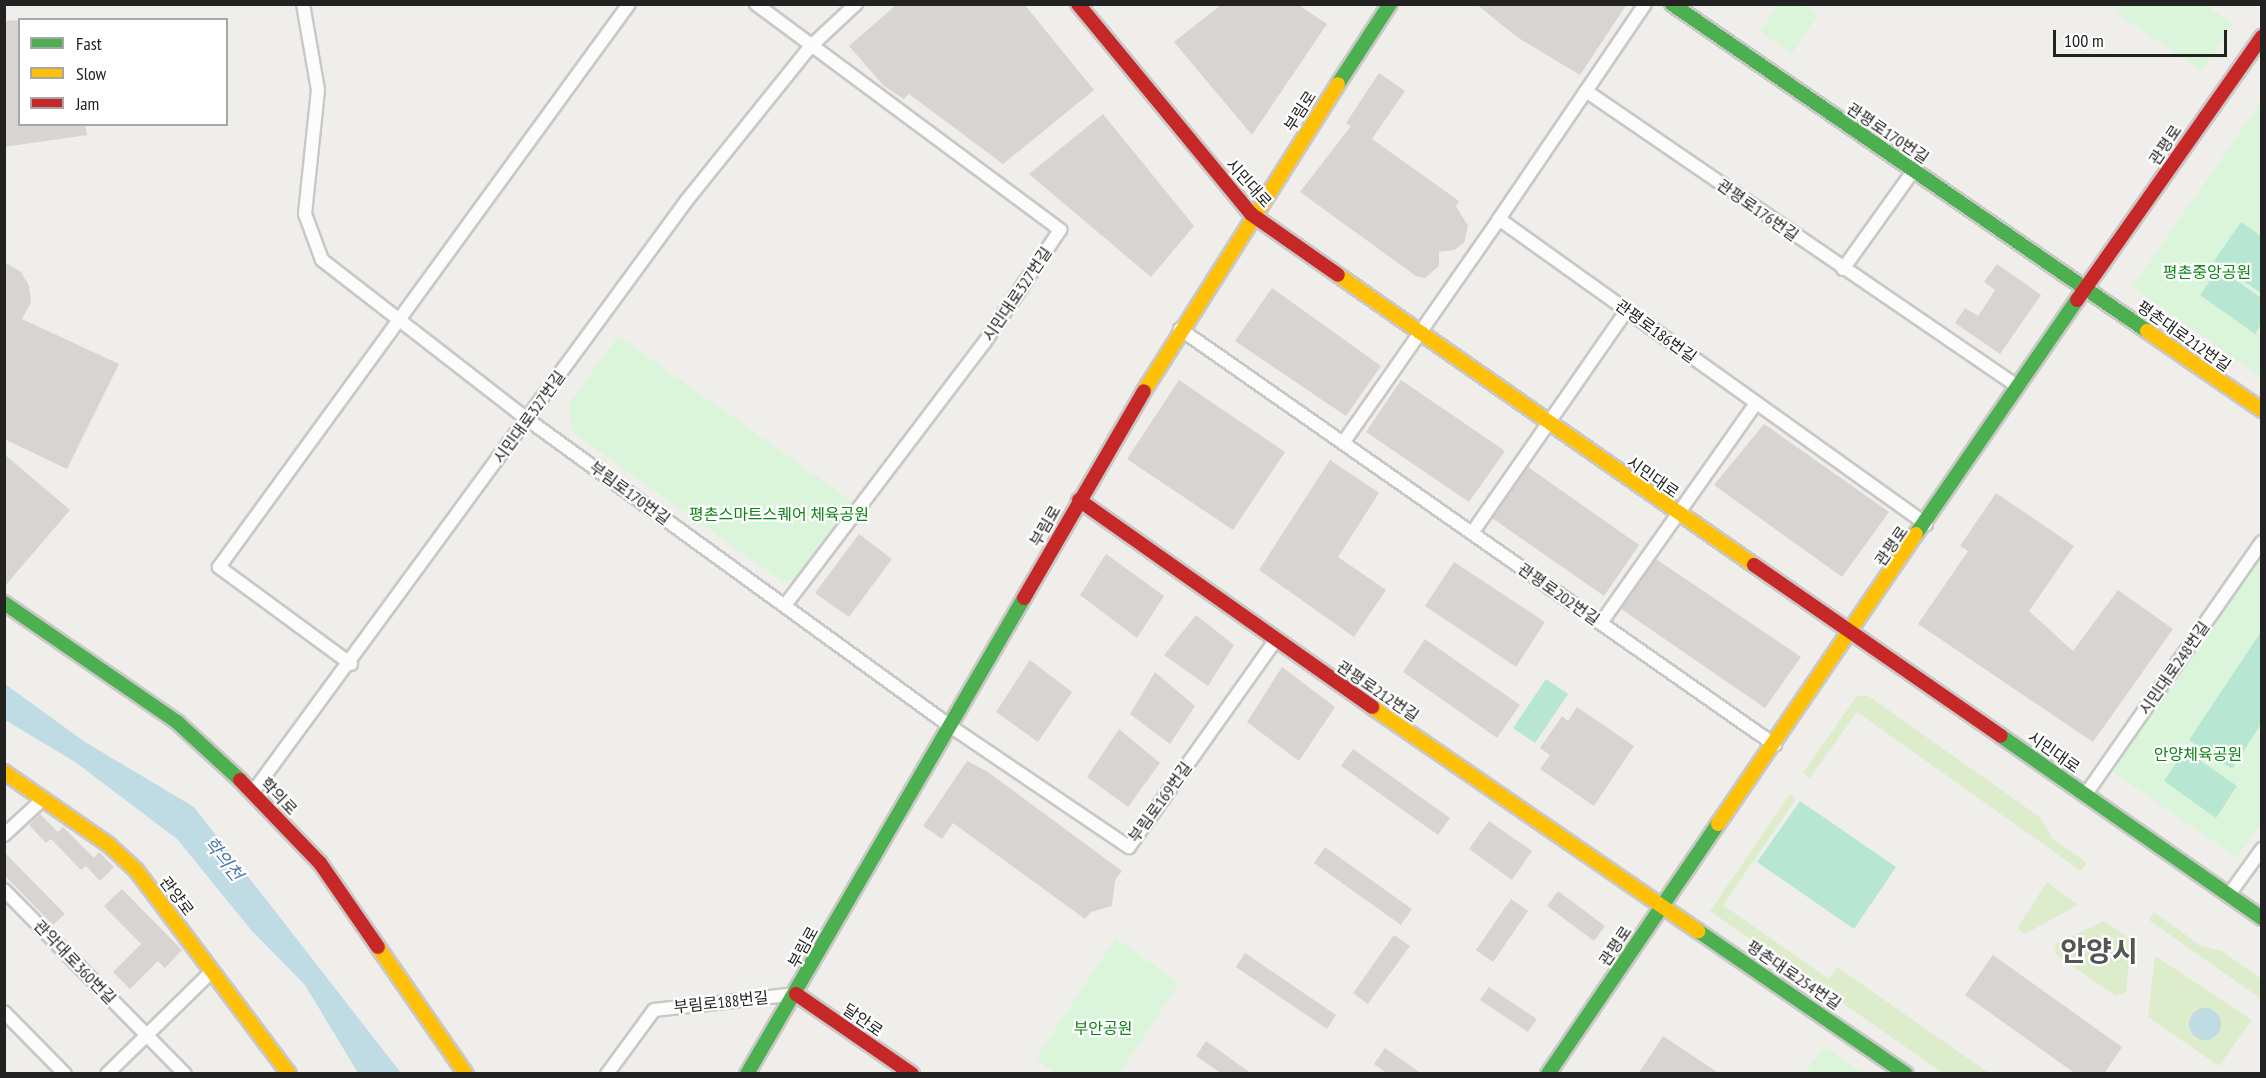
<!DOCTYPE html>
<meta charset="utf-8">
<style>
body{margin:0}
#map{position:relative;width:2266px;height:1078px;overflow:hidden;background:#f0eeeb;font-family:"PT Sans Narrow","Noto Sans KR",sans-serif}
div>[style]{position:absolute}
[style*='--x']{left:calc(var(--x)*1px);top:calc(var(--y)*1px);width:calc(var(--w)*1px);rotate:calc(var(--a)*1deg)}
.grass>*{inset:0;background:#ddeccb}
.park>*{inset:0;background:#daf5da}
.pitch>*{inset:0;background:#b7e6d2}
.water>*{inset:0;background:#bfdbe3}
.round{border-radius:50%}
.building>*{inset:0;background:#d7d4d2}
.roads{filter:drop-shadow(2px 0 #c9c8c7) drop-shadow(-2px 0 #c9c8c7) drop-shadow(0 2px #c9c8c7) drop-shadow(0 -2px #c9c8c7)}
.street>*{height:12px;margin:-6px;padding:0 6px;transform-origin:6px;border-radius:6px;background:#fdfcfc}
.fast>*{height:14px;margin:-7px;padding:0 7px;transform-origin:7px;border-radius:7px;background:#4caf50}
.slow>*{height:14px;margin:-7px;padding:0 7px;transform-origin:7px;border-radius:7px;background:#ffc107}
.jam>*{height:14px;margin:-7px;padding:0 7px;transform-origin:7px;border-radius:7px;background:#c62828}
span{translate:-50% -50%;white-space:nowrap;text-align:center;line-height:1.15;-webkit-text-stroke:4.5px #fff;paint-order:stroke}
.street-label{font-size:16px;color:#222}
.park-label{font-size:16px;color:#0c8416}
.water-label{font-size:18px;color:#4a7aab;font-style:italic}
.town-label{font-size:28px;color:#555;font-weight:700}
.frame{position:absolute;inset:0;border:6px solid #222;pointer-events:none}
.legend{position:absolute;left:18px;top:18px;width:210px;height:108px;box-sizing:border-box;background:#fff;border:2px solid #a7a7a7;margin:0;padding:8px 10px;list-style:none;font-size:18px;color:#222}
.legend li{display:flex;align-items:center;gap:12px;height:30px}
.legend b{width:30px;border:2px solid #a7a7a7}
.scale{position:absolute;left:2053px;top:30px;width:174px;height:27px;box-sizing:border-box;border:3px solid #222;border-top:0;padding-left:8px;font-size:18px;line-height:21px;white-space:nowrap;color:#222;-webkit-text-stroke:4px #fff;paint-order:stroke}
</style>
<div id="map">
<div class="grass">
<i style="clip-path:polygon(1867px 695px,2041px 818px,2052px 838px,2087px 863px,2081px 871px,1857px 712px,1810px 778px,1803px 773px,1856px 697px)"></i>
<i style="clip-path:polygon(1790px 794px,1796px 799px,1723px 905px,1829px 979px,1837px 967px,1989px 1073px,1943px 1073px,1710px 911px)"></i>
<i style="clip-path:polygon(2047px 882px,2078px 905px,2025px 934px,2017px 928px)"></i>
<i style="clip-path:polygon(2154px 912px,2201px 946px,2222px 951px,2261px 979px,2261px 999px,2149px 920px)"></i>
<i style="clip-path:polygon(2104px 921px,2132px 940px,2126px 992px,2116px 996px,2055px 954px,2056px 944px)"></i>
<i style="clip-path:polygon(2155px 956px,2252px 1020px,2219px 1066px,2148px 1017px)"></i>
</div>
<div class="park">
<i style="clip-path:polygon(2120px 4px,2206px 5px,2233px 24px,2202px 71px,2115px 12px)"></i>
<i style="clip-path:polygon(1778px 5px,1804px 5px,1818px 15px,1792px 54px,1760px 31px)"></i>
<i style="clip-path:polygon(2261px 102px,2261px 377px,2132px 287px)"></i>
<i style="clip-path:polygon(618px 336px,852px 501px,800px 578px,783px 582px,572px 432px,569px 404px)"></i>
<i style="clip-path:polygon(2261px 551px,2261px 823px,2237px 858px,2110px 770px)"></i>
<i style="clip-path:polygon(1116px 938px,1179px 983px,1120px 1073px,1055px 1073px,1036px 1059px)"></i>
<i style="clip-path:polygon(1824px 1046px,1863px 1073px,1805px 1073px)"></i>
</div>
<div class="pitch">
<i style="clip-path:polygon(2241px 222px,2261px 236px,2261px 293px,2214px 261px)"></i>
<i style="clip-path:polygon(2219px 268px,2261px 298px,2261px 324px,2255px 334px,2200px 295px)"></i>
<i style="clip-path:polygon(2261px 632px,2261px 724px,2232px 769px,2189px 740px)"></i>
<i style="clip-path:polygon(1546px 679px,1568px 694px,1535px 743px,1513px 728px)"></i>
<i style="clip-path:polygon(2185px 750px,2237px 786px,2216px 818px,2164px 781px)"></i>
<i style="clip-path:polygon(1800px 801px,1896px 867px,1854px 929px,1757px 862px)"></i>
</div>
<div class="water">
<i style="clip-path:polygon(5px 684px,85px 742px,194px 807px,401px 1073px,358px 1073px,305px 985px,252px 931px,177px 839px,75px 762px,5px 720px)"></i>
<i class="round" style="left:2189px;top:1008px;width:32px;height:32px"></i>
</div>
<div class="building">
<i style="clip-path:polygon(897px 4px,1024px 4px,1094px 90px,1003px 164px,909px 94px,904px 99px,884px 86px,849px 46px)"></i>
<i style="clip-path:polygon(1222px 4px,1297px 4px,1327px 24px,1252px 135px,1174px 42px)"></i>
<i style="clip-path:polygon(1476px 4px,1627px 4px,1580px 75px,1517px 37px)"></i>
<i style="clip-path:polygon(20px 20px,20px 124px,85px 124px,87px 135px,4px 147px,4px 21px)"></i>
<i style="clip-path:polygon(1379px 73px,1405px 91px,1372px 139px,1459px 201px,1456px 206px,1468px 226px,1464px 243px,1454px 250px,1439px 252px,1439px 266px,1425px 278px,1416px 276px,1300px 192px,1351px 126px,1346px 123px)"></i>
<i style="clip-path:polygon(1103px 114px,1194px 226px,1151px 277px,1029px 174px)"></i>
<i style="clip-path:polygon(4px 262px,21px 272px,29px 286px,31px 302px,22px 319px,119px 364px,67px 469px,4px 439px)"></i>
<i style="clip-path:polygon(1997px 264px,2041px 295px,2000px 354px,1955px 323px,1965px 308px,1978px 316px,1995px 290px,1984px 282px)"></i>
<i style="clip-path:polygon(1272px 288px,1381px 366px,1346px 416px,1235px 341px)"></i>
<i style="clip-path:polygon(1179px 380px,1285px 452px,1233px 530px,1127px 459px)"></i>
<i style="clip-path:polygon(1401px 380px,1505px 451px,1469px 502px,1366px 432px)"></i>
<i style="clip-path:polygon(1764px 424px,1889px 512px,1842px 577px,1714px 485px)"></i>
<i style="clip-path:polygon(4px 454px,70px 510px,4px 587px)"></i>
<i style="clip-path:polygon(1330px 460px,1379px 493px,1338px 557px,1386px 590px,1354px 637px,1259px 570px)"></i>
<i style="clip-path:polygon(1528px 467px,1639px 545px,1604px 596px,1492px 518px)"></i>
<i style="clip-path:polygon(1996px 493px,2074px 546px,2029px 611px,2073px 651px,2118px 590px,2173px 629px,2093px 742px,1918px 624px,1968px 551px,1960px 546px)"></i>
<i style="clip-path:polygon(859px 534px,892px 559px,849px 617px,815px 593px)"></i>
<i style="clip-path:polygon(1106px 554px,1164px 596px,1137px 638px,1080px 595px)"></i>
<i style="clip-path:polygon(1656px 559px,1801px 657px,1765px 708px,1621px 609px)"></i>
<i style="clip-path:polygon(1454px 562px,1545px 622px,1516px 667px,1425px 606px)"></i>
<i style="clip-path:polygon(1196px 615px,1234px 645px,1208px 686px,1164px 655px)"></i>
<i style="clip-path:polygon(1425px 639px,1520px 705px,1497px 738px,1403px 672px)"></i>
<i style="clip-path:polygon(1030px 660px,1072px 692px,1038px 742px,996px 712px)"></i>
<i style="clip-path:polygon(1282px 667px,1335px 707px,1299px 761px,1247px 722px)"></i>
<i style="clip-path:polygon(1155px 672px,1195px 706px,1170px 744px,1130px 714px)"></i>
<i style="clip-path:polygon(1577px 707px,1634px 746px,1594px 806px,1540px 769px,1550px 755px,1540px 748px,1562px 716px,1568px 721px)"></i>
<i style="clip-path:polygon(1119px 729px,1160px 763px,1128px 807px,1087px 777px)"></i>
<i style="clip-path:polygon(1353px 749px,1450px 818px,1438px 835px,1341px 766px)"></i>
<i style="clip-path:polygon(967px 761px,988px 772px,1122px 871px,1115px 880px,1112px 906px,1091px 912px,1085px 919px,953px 823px,942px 839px,923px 826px)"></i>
<i style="clip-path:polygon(40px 814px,58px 832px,63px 827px,94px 858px,99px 852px,114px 867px,100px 881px,86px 866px,81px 870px,51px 839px,46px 843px,29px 825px)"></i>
<i style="clip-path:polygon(1489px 821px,1532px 851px,1512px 880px,1469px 849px)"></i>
<i style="clip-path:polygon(1325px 847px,1412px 909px,1401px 925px,1314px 863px)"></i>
<i style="clip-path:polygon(4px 852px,65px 914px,53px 925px,4px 875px)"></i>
<i style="clip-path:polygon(122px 889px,182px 950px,165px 968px,158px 961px,130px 989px,113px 972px,141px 944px,104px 906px)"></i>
<i style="clip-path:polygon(1558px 891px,1605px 926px,1594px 941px,1547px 906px)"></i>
<i style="clip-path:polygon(1511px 899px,1528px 911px,1493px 962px,1476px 950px)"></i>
<i style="clip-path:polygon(1394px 935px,1410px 946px,1368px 1004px,1353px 993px)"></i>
<i style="clip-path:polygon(1245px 953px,1336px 1015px,1327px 1029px,1236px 967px)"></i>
<i style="clip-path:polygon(1993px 955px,2122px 1047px,2104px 1074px,2076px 1074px,1965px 995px)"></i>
<i style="clip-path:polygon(1489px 987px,1537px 1019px,1528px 1032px,1480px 1000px)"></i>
<i style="clip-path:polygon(1663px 1036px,1720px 1074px,1638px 1074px)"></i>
<i style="clip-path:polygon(1206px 1041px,1252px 1074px,1222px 1074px,1196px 1056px)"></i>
<i style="clip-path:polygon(1385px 1048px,1422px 1074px,1388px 1074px,1374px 1064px)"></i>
</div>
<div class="roads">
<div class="street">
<i style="--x:303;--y:4;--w:87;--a:80.1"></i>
<i style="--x:318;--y:90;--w:125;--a:96"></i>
<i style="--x:305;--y:214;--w:49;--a:69.7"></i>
<i style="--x:322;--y:260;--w:259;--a:37.8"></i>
<i style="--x:527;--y:419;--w:523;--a:35.97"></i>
<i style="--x:950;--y:726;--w:216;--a:34.1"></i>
<i style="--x:1129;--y:847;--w:252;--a:-54.7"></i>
<i style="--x:756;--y:4;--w:379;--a:36.6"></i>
<i style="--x:1060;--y:230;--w:136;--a:123.9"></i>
<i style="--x:984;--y:343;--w:328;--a:127.2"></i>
<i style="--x:1645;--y:4;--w:105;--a:124.1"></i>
<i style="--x:1586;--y:91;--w:522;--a:34.39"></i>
<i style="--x:1499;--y:219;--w:155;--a:-55.8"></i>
<i style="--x:1843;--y:269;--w:122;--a:-54.4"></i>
<i style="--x:1180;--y:329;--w:726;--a:34.96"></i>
<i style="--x:1343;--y:443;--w:273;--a:-55.1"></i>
<i style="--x:1499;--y:219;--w:525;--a:35.54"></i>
<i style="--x:1472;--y:533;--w:272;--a:-55.2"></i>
<i style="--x:1601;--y:623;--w:269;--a:-54.8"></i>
<i style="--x:351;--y:664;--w:164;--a:-143.7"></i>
<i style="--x:219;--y:567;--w:696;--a:-53.94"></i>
<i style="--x:253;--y:792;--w:734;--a:-53.75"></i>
<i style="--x:687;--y:200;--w:198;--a:-51.2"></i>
<i style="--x:811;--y:46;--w:62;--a:-43"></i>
<i style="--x:2086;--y:794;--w:307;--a:-55.1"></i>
<i style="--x:4;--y:835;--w:53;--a:-42.7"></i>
<i style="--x:4;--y:890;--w:258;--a:45.5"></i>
<i style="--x:2228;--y:896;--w:58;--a:-54.1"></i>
<i style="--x:4;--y:1012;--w:87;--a:45.5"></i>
<i style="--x:107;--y:1074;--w:147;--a:-44.4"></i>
<i style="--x:607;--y:1074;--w:79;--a:-53.7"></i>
<i style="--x:654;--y:1010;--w:143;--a:-6.4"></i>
</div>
<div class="fast">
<i style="--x:1672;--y:4;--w:577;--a:34.54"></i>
<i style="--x:1338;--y:84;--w:95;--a:-57"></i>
<i style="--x:1916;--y:534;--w:284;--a:-55.5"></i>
<i style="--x:4;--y:603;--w:210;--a:34.5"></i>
<i style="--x:177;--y:722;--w:86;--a:42.6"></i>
<i style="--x:2001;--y:736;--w:318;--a:34.9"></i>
<i style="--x:1698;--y:931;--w:252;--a:34.5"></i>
<i style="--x:747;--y:1074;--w:551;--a:-59.8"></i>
<i style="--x:1548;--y:1074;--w:302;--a:-55.8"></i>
</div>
<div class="slow">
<i style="--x:1338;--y:275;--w:507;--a:34.88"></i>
<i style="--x:2147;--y:331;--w:140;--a:34.5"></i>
<i style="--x:1144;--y:391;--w:363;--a:-57.7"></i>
<i style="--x:1372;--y:707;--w:396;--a:34.5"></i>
<i style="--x:4;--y:772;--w:128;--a:34.8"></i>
<i style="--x:109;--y:845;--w:37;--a:43"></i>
<i style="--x:136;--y:870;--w:255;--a:53.1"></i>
<i style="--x:1718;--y:824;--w:351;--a:-55.7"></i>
<i style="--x:378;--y:947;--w:155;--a:55.3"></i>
</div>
<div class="jam">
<i style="--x:1078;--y:4;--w:272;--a:50.5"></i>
<i style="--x:1251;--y:214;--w:106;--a:35"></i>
<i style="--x:2077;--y:300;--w:322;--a:-54.9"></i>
<i style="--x:1079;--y:500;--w:359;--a:35.2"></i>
<i style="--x:1754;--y:565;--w:300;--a:34.7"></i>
<i style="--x:1024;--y:598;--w:239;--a:-59.9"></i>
<i style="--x:240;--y:780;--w:115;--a:46.1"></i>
<i style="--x:320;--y:863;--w:102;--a:55.4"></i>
<i style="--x:796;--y:994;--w:141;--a:34.6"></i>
</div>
</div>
<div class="street-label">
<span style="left:1300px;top:111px;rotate:-57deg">부림로</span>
<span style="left:1888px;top:133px;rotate:34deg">관평로170번길</span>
<span style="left:2165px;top:145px;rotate:-56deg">관평로</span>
<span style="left:1249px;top:183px;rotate:48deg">시민대로</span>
<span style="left:1758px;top:210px;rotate:35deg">관평로176번길</span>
<span style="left:1017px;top:294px;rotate:-56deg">시민대로327번길</span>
<span style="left:1656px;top:331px;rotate:36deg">관평로186번길</span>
<span style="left:2184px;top:336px;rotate:35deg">평촌대로212번길</span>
<span style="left:529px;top:417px;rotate:-54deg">시민대로327번길</span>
<span style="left:1653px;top:477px;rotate:35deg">시민대로</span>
<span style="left:630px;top:493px;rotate:36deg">부림로170번길</span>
<span style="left:1045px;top:526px;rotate:-60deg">부림로</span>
<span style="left:1891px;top:546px;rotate:-55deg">관평로</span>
<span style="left:1559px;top:594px;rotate:35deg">관평로202번길</span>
<span style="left:2174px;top:668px;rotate:-55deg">시민대로248번길</span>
<span style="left:1378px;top:691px;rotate:34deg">관평로212번길</span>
<span style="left:2054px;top:752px;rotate:35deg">시민대로</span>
<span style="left:279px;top:796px;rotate:46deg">학의로</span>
<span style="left:1160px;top:802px;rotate:-54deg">부림로169번길</span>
<span style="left:177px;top:896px;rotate:53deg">관양로</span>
<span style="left:1615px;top:946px;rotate:-56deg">관평로</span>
<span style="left:803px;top:947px;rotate:-61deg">부림로</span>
<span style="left:75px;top:962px;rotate:46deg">관악대로360번길</span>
<span style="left:1794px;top:975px;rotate:34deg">평촌대로254번길</span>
<span style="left:721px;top:1002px;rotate:-6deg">부림로188번길</span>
<span style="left:863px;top:1020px;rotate:35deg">달안로</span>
</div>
<div class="park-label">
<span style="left:2207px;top:272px">평촌중앙공원</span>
<span style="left:779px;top:514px">평촌스마트스퀘어 체육공원</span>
<span style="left:2198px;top:754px">안양체육공원</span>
<span style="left:1103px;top:1028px">부안공원</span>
</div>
<div class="water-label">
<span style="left:223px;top:859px;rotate:52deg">학의천</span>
</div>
<div class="town-label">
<span style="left:2099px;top:951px">안양시</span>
</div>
<div class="frame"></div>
<ul class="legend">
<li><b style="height:8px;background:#4caf50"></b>Fast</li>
<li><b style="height:8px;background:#ffc107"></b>Slow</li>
<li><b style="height:8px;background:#c62828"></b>Jam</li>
</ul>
<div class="scale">100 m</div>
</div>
